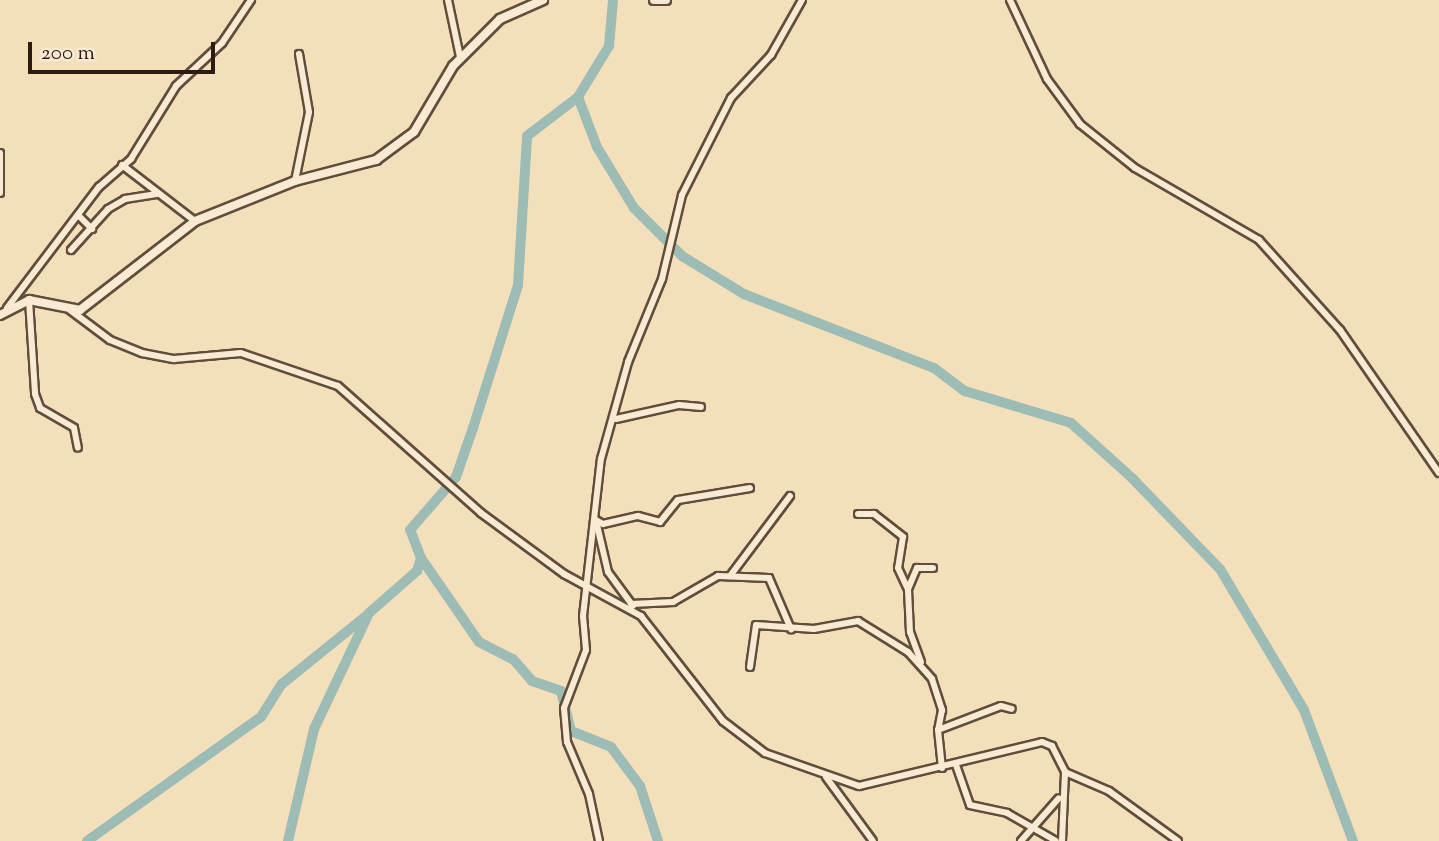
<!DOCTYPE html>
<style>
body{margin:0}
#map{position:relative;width:1439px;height:841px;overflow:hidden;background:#f4dfbb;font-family:"Sorts Mill Goudy",serif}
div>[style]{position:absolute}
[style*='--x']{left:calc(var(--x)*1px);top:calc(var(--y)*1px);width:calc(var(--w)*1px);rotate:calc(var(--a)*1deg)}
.river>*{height:10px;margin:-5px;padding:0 5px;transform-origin:5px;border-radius:5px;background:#9dbcb6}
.roads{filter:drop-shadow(2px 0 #604d3c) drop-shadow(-2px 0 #604d3c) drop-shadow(0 2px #604d3c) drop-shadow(0 -2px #604d3c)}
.minor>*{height:6px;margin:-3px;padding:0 3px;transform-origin:3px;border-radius:3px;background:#f8ead3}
.tertiary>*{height:8px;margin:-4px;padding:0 4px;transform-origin:4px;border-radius:4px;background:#f8ead3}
span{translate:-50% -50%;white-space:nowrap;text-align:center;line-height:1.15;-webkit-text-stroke:5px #f8ead3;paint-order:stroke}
.scale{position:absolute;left:28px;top:42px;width:187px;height:32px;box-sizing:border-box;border:4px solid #2e1c11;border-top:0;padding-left:9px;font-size:21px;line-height:24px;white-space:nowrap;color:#2e1c11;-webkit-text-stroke:5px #f8ead3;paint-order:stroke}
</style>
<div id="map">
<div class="river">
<i style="--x:578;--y:97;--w:53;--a:69.2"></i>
<i style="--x:597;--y:147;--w:71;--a:58.8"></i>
<i style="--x:634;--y:208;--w:68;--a:45"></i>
<i style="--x:682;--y:256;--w:73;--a:31.5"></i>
<i style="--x:744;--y:294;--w:204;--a:21.3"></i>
<i style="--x:934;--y:368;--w:39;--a:37"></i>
<i style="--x:965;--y:391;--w:111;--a:16.8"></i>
<i style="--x:1071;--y:423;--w:82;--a:42"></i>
<i style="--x:1132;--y:478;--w:127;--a:46"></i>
<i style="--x:1220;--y:569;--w:164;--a:59.2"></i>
<i style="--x:1304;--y:710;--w:140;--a:69.5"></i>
<i style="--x:421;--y:558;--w:102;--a:55.4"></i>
<i style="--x:479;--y:642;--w:38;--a:27"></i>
<i style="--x:513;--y:659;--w:29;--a:49"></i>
<i style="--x:532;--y:681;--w:31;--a:19"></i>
<i style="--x:561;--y:691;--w:41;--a:76"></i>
<i style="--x:571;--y:731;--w:43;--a:21.8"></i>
<i style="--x:611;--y:747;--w:49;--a:53.4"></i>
<i style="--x:640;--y:786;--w:58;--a:71.9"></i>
<i style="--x:87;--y:841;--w:214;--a:-35.5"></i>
<i style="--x:261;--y:717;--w:39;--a:-58"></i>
<i style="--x:282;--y:684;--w:108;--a:-39"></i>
<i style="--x:288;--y:841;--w:115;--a:-76.9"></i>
<i style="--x:314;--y:729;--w:128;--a:-64.6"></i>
<i style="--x:369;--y:613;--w:64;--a:-41.2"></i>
<i style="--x:417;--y:571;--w:14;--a:-73"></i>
<i style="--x:421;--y:558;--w:30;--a:-111"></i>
<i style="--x:410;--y:530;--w:70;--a:-49"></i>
<i style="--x:456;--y:477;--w:52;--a:-70.9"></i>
<i style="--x:473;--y:428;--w:150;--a:-72.5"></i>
<i style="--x:518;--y:285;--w:149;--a:-86.5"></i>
<i style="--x:527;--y:136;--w:64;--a:-37.4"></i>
<i style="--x:578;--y:97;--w:60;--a:-58.7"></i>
<i style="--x:609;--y:46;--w:46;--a:-85"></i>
</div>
<div class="roads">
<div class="minor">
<i style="--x:448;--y:0;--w:58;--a:78.1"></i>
<i style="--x:1010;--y:0;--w:87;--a:64.9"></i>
<i style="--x:1047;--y:79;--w:56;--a:53.7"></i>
<i style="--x:1080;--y:124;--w:70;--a:38.7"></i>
<i style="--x:1135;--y:168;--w:143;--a:30.1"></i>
<i style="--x:1259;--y:240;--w:121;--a:48"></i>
<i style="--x:1340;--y:330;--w:174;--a:55.3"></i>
<i style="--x:0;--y:153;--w:40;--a:90"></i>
<i style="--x:122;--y:165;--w:92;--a:37.5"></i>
<i style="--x:295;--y:181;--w:70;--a:-78.5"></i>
<i style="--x:309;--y:112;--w:59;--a:-99.8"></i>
<i style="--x:78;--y:215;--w:20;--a:45"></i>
<i style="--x:71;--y:250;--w:55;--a:-47.9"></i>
<i style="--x:108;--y:209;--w:20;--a:-30"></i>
<i style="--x:125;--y:199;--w:32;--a:-9"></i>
<i style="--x:29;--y:300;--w:94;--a:86.3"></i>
<i style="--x:35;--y:394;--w:15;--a:70"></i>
<i style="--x:40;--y:408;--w:39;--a:30"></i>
<i style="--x:74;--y:428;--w:20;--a:79"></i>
<i style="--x:7;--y:308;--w:152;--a:-52.8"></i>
<i style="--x:99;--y:187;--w:43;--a:-41.2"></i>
<i style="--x:131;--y:159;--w:86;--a:-58.3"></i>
<i style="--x:176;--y:86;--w:63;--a:-43.1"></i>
<i style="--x:222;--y:43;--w:52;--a:-56"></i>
<i style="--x:70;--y:310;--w:50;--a:36.9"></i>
<i style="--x:110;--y:340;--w:35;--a:22"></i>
<i style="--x:142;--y:353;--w:33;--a:11"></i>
<i style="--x:174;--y:359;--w:67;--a:-5.1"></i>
<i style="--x:241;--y:353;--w:102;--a:18.8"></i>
<i style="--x:338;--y:386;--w:191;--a:41.6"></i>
<i style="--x:481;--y:513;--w:103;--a:36.3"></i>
<i style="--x:564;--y:574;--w:88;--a:28.6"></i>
<i style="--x:641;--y:616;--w:133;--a:52"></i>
<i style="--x:723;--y:721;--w:53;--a:37.3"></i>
<i style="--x:765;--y:753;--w:100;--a:19.3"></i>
<i style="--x:859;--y:786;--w:188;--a:-13.5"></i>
<i style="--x:1042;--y:742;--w:11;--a:22"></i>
<i style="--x:1052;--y:746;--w:29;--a:63"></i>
<i style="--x:1065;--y:772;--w:48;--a:23.4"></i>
<i style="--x:1109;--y:791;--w:85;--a:35.9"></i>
<i style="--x:616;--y:419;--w:65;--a:-12.5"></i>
<i style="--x:679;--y:405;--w:22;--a:5"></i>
<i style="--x:858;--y:514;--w:16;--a:0"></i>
<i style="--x:874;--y:514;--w:37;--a:38"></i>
<i style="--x:903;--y:537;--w:31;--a:99"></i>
<i style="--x:898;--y:568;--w:23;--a:65"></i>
<i style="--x:596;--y:520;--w:8;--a:30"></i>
<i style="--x:603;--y:524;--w:36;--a:-13"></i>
<i style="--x:638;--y:516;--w:23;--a:15"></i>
<i style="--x:660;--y:522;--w:28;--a:-51"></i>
<i style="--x:678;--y:500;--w:73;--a:-9.5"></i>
<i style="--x:597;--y:525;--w:48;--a:76.8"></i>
<i style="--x:608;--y:572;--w:42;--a:53.7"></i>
<i style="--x:730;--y:576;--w:100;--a:-53.1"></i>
<i style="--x:631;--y:604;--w:42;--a:-2.7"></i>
<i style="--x:673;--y:602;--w:52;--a:-30"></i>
<i style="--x:718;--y:576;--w:51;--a:2.2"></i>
<i style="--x:769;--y:578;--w:56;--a:66.7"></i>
<i style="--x:921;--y:662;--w:32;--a:-110"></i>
<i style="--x:910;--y:632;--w:43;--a:-92.7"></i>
<i style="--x:908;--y:589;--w:23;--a:-67"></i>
<i style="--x:917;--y:568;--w:16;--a:0"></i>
<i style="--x:750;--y:667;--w:42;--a:-81.9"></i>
<i style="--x:756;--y:625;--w:58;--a:3.9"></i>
<i style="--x:814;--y:629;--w:45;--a:-10.3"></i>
<i style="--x:858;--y:621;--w:59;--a:31.8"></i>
<i style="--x:908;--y:652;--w:36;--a:48"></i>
<i style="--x:932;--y:679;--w:33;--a:72"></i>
<i style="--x:942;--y:710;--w:20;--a:101"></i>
<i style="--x:956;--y:765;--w:42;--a:70.7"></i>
<i style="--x:970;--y:805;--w:38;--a:12"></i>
<i style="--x:1007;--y:813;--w:56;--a:29.7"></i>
<i style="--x:942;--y:768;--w:38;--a:-96"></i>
<i style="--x:938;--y:730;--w:67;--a:-20.9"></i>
<i style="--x:1001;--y:706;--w:11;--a:15"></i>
<i style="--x:826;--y:777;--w:79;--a:53.7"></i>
<i style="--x:599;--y:841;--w:48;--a:-102"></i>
<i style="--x:589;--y:794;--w:56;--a:-112.9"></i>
<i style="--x:567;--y:742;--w:34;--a:-95"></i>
<i style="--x:564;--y:708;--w:62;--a:-69.2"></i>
<i style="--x:586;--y:650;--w:34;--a:-95"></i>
<i style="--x:583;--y:616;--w:158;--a:-83.5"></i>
<i style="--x:601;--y:459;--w:101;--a:-74.4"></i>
<i style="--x:628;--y:362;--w:90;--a:-67.7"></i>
<i style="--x:662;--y:279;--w:86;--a:-76.6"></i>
<i style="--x:682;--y:195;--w:109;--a:-63.2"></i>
<i style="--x:731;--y:98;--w:59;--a:-47.1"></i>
<i style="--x:771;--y:55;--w:63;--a:-60.6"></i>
<i style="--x:1021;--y:841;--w:57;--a:-48.5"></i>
<i style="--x:1062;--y:841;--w:69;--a:-87.5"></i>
</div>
<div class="tertiary">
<i style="--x:654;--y:0;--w:12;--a:0"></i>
<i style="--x:0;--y:315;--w:33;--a:-27"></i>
<i style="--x:29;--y:300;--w:52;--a:11.1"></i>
<i style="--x:80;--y:310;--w:145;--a:-37.7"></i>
<i style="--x:195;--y:221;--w:108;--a:-21.8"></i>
<i style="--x:295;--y:181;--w:84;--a:-14.5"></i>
<i style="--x:376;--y:160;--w:47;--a:-36.4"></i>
<i style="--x:414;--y:132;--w:77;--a:-59.4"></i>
<i style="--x:453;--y:66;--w:66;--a:-45"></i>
<i style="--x:500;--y:19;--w:47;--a:-23.8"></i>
</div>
</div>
<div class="scale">200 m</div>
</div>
